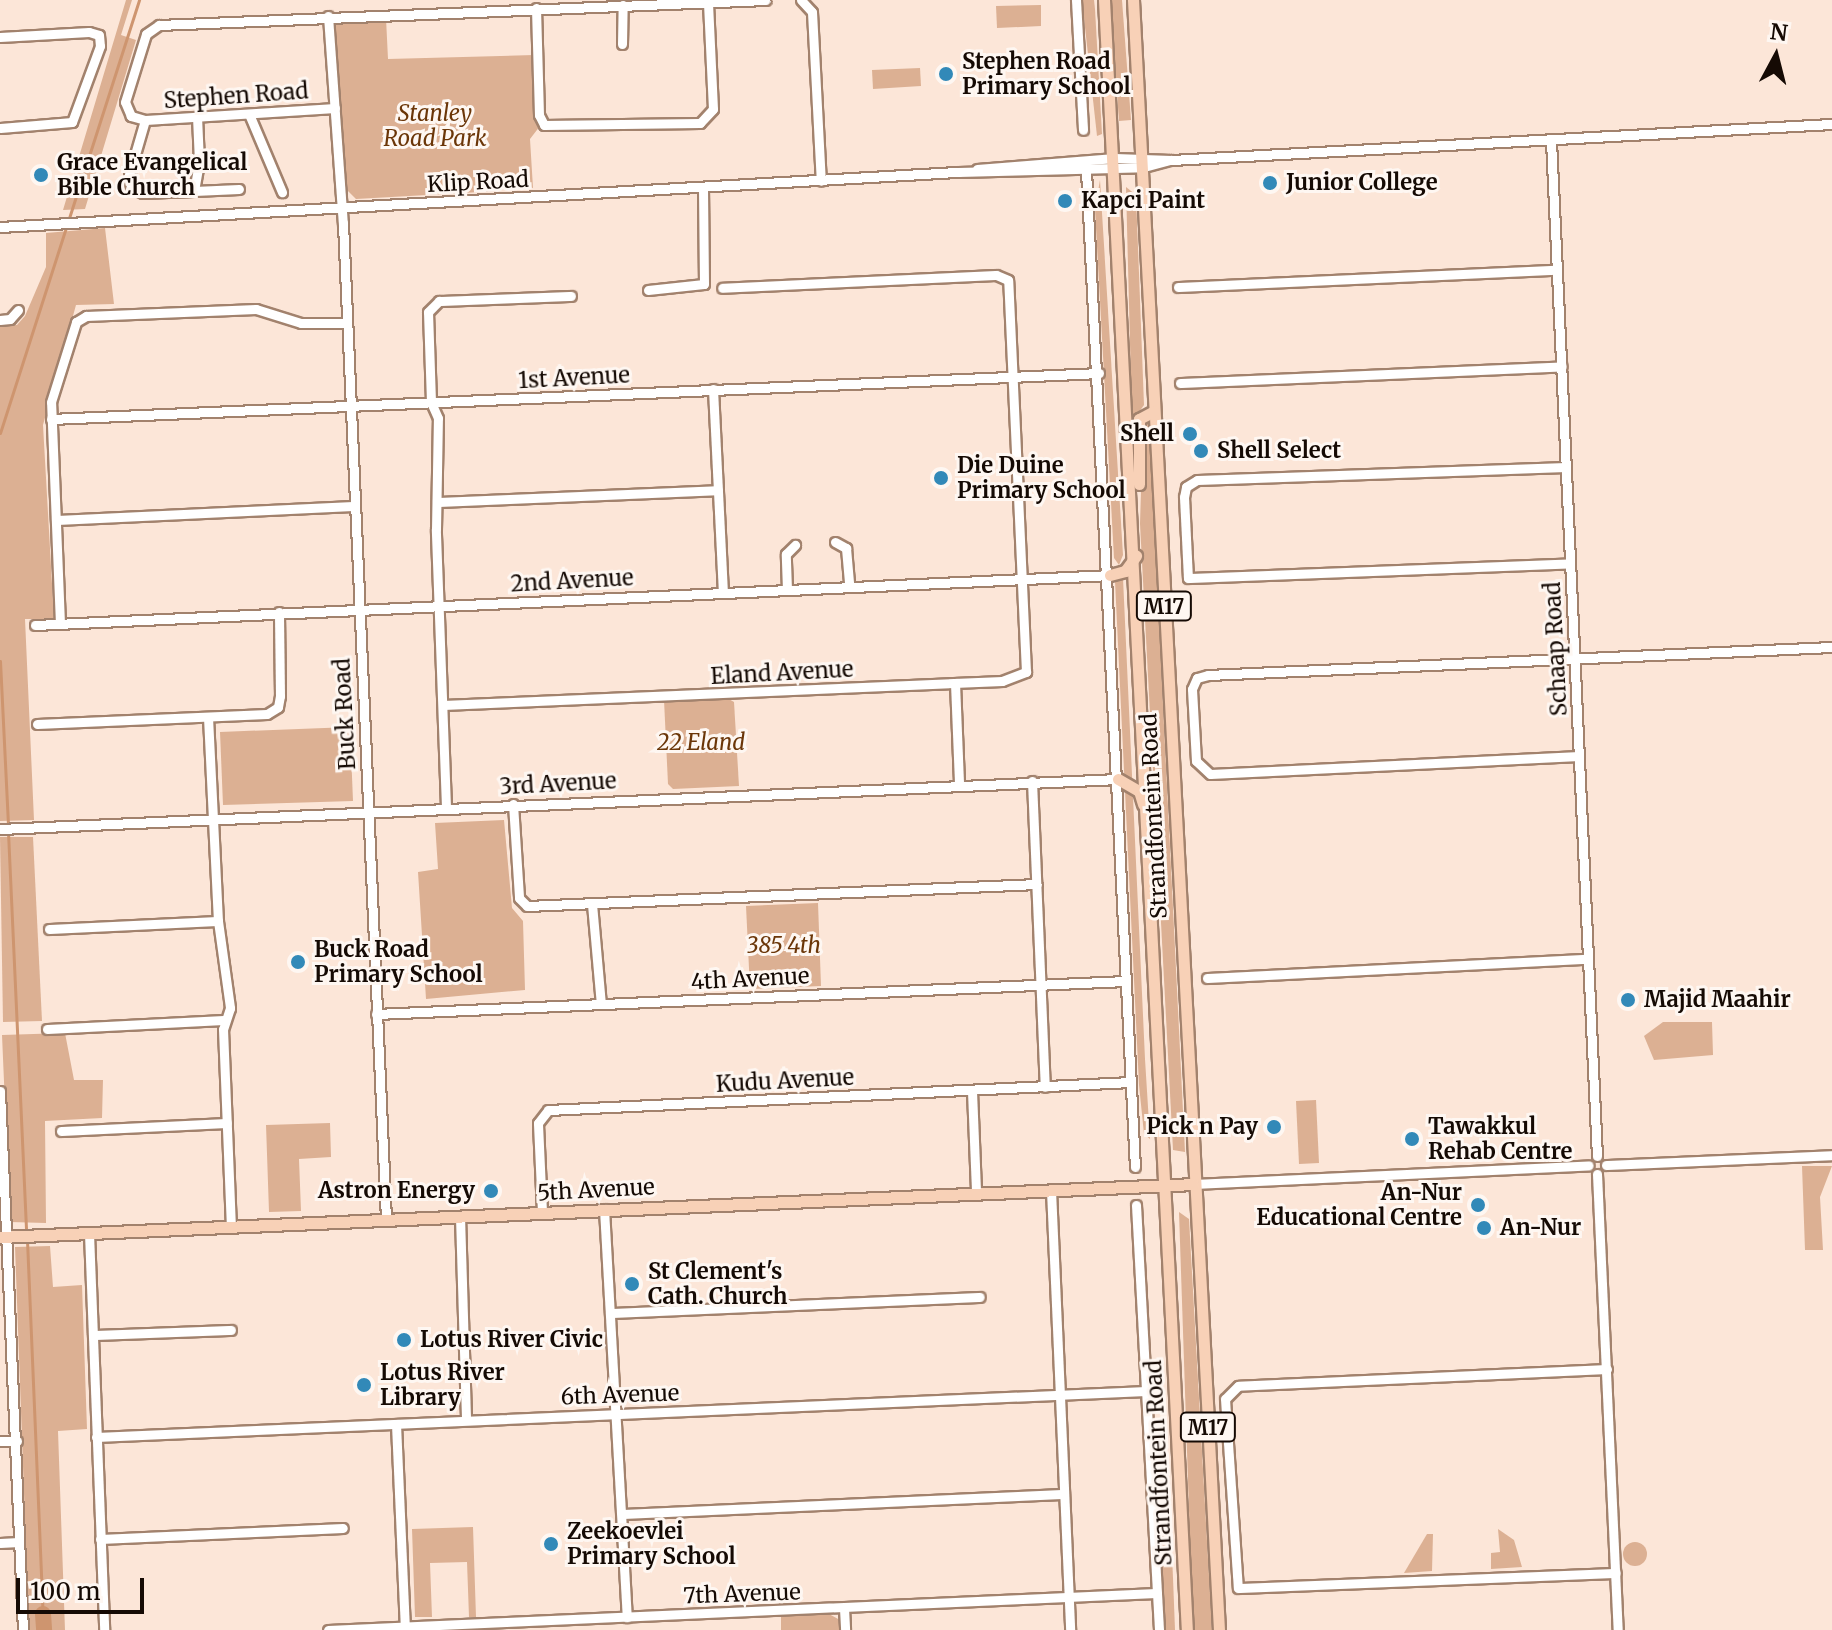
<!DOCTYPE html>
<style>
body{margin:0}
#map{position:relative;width:1832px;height:1630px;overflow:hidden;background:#fce6d8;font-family:Merriweather,serif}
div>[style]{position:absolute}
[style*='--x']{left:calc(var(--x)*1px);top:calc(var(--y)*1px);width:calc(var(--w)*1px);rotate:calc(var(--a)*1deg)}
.green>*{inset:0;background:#dcb093}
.round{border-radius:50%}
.stream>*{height:3px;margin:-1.5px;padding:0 1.5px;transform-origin:1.5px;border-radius:1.5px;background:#ce956f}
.river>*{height:16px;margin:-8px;padding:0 8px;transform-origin:8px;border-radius:8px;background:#ce956f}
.roads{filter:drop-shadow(2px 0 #a2826d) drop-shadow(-2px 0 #a2826d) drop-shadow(0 2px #a2826d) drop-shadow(0 -2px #a2826d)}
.minor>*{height:9px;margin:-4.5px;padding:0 4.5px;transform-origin:4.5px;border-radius:4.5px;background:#fff}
.major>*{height:11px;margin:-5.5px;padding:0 5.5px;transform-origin:5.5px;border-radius:5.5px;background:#f8d1b7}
.dots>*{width:22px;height:22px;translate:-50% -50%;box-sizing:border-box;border:4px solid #fef7f2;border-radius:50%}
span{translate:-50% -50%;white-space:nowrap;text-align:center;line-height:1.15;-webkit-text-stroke:6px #fef7f2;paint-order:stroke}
.shield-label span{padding:2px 6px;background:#fef7f2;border:2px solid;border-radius:6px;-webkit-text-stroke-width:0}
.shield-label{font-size:20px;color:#150a04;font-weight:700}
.poi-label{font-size:22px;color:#150a04;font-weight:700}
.left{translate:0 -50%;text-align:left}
.right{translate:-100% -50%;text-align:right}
.street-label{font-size:22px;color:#150a04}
.park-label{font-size:22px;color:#6b3608;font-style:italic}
.north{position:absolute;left:1736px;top:16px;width:80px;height:80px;-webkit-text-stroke:6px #fef7f2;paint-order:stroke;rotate:7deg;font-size:22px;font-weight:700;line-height:32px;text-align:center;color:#150a04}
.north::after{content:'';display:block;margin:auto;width:28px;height:36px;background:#150a04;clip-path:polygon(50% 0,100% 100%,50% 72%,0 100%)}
.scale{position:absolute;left:16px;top:1578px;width:128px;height:36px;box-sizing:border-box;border:4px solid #150a04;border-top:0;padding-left:10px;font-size:24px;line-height:28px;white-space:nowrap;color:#150a04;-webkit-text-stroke:6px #fef7f2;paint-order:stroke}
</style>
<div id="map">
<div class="green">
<i style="clip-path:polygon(126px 0,132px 0,121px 35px,136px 40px,85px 209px,63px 210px)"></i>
<i style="clip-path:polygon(1082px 0,1094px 0,1095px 9px,1102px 134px,1097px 136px)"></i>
<i style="clip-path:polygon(1110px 0,1122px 0,1131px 120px,1119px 121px)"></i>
<i style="clip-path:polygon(1041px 5px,1041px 26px,997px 28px,996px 6px)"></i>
<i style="clip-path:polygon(386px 18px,388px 59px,534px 55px,540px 126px,530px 139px,533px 188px,517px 184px,498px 191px,356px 199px,346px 189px,333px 27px,339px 20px)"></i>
<i style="clip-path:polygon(920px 68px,921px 86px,873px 89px,872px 70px)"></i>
<i style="clip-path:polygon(1100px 180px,1123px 555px,1119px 565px,1114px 558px,1095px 209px)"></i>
<i style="clip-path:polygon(1126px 187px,1136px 195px,1144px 405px,1132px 422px)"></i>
<i style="clip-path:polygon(105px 228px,114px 304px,76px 305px,43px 425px,54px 619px,25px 619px,34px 820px,0 821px,0 325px,17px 325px,25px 316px,46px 267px,46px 233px)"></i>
<i style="clip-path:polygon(1148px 419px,1150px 440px,1185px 1152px,1173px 1150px,1140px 524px,1143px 425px)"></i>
<i style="clip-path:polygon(1123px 578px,1145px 1059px,1150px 1139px,1144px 1134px,1139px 1085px,1115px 581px)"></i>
<i style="clip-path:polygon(727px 698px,734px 702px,739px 786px,673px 789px,668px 784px,664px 700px)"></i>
<i style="clip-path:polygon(350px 727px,353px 801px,223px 805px,220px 732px)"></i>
<i style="clip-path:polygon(504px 820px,512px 908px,523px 921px,525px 990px,426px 999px,418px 872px,438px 869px,435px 823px)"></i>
<i style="clip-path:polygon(0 837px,33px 837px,42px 1021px,3px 1022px)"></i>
<i style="clip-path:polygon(818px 903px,821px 986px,750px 989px,746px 906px)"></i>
<i style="clip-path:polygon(1663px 1022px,1712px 1022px,1713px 1055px,1654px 1060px,1644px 1036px)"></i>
<i style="clip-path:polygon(65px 1033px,74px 1080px,103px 1080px,102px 1118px,45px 1121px,46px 1223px,10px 1222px,2px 1035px)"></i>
<i style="clip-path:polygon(1316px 1100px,1319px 1163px,1299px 1164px,1296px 1101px)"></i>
<i style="clip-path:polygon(330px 1123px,331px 1157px,299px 1159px,301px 1211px,269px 1212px,266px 1125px)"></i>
<i style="clip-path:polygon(1802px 1166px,1832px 1166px,1820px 1197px,1823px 1250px,1805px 1250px)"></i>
<i style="clip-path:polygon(1179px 1212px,1189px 1219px,1212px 1630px,1193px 1630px)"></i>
<i style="clip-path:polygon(50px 1246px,53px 1287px,82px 1285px,87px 1429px,58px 1431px,65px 1630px,29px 1630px,15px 1247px)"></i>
<i style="clip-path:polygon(1168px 1464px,1173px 1578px,1175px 1630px,1163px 1630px,1160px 1530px)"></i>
<i style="clip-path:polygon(473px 1527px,476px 1617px,469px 1617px,467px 1562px,430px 1563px,432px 1617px,415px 1617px,412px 1529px)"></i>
<i style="clip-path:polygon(1498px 1529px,1514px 1540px,1522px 1567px,1491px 1569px,1491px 1553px,1500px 1552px)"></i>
<i style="clip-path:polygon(1427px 1534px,1433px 1534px,1432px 1571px,1404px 1573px)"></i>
<i class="round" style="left:1623px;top:1542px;width:24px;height:24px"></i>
<i style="clip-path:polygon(829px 1614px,840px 1620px,841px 1630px,781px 1630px,781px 1616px)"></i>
</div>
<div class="stream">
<i style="--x:0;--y:433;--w:455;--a:-72.2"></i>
<i style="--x:0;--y:661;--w:164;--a:87.2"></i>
<i style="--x:8;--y:832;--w:400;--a:87.4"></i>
<i style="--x:27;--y:1240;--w:374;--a:87.6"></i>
</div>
<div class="river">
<i style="--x:43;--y:1614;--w:16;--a:86"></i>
</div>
<div class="roads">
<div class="minor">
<i style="--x:801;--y:0;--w:16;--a:47"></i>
<i style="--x:812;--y:12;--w:169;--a:87"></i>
<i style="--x:1076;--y:0;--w:130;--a:86.9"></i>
<i style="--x:536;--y:8;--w:107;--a:88.4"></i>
<i style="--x:539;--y:115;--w:11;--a:63"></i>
<i style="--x:544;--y:125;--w:156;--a:-0.7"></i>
<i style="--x:700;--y:123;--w:19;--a:-47"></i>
<i style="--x:713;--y:109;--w:107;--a:-92.7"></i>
<i style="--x:328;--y:16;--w:208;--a:85.9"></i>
<i style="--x:343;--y:223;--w:997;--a:87.53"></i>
<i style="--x:0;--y:37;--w:89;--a:-3.2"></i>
<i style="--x:89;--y:32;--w:10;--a:17"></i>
<i style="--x:99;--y:35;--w:11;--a:85"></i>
<i style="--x:100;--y:46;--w:81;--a:110.2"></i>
<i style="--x:72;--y:122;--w:72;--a:175.2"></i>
<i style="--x:622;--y:44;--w:39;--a:-89"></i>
<i style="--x:335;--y:108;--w:190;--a:176.4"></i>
<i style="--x:145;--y:120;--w:15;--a:-164"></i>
<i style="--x:131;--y:116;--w:15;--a:-113"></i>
<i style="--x:125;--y:102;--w:71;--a:-72.8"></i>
<i style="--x:146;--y:34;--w:16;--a:-35"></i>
<i style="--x:159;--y:25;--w:607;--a:-2.36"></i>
<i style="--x:249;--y:114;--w:85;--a:67.1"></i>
<i style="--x:145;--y:120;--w:57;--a:106.2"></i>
<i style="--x:129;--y:175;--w:12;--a:81"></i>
<i style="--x:131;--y:187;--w:13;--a:27"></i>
<i style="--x:143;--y:193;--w:51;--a:-2.2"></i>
<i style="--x:194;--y:191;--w:29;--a:-80"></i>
<i style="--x:199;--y:162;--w:45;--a:-92.5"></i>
<i style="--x:1551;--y:140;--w:1017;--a:87.41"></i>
<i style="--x:977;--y:169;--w:138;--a:-4.6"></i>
<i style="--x:1115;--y:158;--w:56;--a:2"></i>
<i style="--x:1171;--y:160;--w:662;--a:-3.12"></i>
<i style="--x:1086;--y:170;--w:998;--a:87.19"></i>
<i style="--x:194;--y:191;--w:45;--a:-2.5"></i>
<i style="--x:0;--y:227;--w:960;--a:-3.29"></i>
<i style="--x:958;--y:172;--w:186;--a:-1.5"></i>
<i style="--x:1144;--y:167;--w:28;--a:-15"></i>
<i style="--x:1178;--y:287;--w:379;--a:-2.6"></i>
<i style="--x:648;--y:290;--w:56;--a:-6.1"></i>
<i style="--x:704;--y:284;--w:97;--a:-90.6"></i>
<i style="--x:0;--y:320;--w:10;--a:-6"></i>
<i style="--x:10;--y:319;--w:12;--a:-48"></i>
<i style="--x:1180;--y:383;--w:382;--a:-2.5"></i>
<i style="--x:713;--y:389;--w:203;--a:87.2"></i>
<i style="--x:51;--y:419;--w:1049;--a:-2.51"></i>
<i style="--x:1566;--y:467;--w:369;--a:178"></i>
<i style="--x:1197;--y:480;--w:13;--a:148"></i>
<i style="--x:1186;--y:487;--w:10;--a:101"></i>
<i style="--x:1184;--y:497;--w:81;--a:87.2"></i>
<i style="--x:1188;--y:578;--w:382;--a:-2.2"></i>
<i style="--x:437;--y:502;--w:281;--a:-2.4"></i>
<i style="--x:56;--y:520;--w:298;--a:-2.7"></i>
<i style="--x:835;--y:542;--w:13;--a:29"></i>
<i style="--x:846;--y:548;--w:38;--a:85"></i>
<i style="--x:787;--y:590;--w:36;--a:-92"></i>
<i style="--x:786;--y:554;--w:13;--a:-45"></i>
<i style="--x:60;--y:624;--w:222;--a:-92.3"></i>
<i style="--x:51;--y:402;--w:84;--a:-72.6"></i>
<i style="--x:76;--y:322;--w:12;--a:-31"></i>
<i style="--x:86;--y:316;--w:170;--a:-2.4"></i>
<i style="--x:256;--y:309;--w:47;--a:17.3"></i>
<i style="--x:301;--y:323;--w:45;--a:0"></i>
<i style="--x:35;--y:625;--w:1076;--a:-2.66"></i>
<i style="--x:955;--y:683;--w:101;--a:87.7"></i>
<i style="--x:443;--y:705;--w:560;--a:-2.46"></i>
<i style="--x:1002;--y:681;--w:26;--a:-21"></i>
<i style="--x:1026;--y:672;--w:392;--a:-92.6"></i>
<i style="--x:1008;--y:280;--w:13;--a:-157"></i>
<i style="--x:996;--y:275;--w:274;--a:177.3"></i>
<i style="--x:208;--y:717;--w:204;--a:87.2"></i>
<i style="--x:218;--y:921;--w:88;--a:82.1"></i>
<i style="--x:230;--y:1008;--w:22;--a:108"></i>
<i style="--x:223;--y:1029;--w:198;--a:87.7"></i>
<i style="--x:37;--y:724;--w:230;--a:-2.5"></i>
<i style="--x:267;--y:714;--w:13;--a:-32"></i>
<i style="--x:278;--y:707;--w:11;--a:-80"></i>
<i style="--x:280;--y:696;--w:84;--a:-90.7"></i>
<i style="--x:1579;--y:756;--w:369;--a:177.2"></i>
<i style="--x:1210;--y:774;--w:19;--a:-137"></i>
<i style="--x:1196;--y:761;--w:72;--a:-93.2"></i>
<i style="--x:1192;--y:689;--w:12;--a:-66"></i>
<i style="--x:1197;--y:678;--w:11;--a:-15"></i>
<i style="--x:1208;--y:675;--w:625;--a:-2.57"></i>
<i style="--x:1032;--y:781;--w:306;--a:87.6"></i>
<i style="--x:513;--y:804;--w:94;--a:86.3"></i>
<i style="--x:519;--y:898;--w:11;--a:45"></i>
<i style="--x:527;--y:906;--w:510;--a:-2.47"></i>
<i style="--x:446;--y:807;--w:278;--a:-92.1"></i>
<i style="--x:436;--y:529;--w:111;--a:-89"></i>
<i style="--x:438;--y:418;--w:17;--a:-114"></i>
<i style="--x:431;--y:402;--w:90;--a:-91.9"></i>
<i style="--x:428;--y:312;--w:16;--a:-45"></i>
<i style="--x:439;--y:301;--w:132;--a:-2.2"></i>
<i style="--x:0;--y:829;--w:1119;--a:-2.56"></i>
<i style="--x:592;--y:904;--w:100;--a:84.9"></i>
<i style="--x:49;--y:929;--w:169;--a:-2.7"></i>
<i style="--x:1207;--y:978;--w:381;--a:-2.9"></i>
<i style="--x:376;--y:1014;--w:751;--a:-2.52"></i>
<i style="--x:47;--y:1029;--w:177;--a:-2.9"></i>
<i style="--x:0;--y:1091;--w:539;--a:87.56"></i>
<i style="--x:972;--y:1091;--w:101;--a:87.7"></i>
<i style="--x:61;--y:1131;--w:166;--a:-2.8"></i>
<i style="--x:1606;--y:1165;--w:226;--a:-2.5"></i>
<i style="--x:1597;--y:1174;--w:456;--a:87.4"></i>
<i style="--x:1193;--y:1184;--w:396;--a:-2.7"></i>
<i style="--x:1051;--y:1190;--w:440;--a:87.5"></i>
<i style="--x:1136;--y:1205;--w:426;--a:86.9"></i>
<i style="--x:604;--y:1209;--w:409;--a:86.8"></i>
<i style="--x:542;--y:1212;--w:89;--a:-92.6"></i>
<i style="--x:538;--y:1123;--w:16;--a:-52"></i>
<i style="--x:548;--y:1110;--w:583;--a:-2.75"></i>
<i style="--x:460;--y:1216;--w:204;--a:88.3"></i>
<i style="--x:89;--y:1233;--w:397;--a:87.8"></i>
<i style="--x:611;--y:1313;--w:369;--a:-2.5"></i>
<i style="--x:93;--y:1335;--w:138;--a:-2.1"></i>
<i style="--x:1607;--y:1369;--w:369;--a:177.4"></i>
<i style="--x:1238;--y:1386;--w:18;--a:135"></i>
<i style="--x:1225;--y:1399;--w:189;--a:86.1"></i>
<i style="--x:1238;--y:1588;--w:378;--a:-2.3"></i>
<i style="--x:396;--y:1424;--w:206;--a:87.5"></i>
<i style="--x:96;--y:1437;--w:1051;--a:-2.51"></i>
<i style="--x:0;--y:1441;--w:17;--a:0"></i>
<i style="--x:622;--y:1514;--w:441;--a:-2.6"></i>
<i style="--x:100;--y:1539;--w:243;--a:-2.6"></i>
<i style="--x:0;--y:1543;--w:19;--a:-3"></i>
<i style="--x:844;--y:1608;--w:22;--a:87"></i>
<i style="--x:328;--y:1630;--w:829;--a:-2.56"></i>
</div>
<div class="major">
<i style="--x:1104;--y:0;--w:1632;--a:87.09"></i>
<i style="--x:1133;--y:0;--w:1632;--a:86.98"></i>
<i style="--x:1139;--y:484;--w:65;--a:-90"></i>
<i style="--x:1139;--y:419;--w:17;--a:-28"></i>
<i style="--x:1110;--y:575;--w:16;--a:-15"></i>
<i style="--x:1125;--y:571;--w:19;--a:-54"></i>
<i style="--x:1118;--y:779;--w:24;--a:30"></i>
<i style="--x:1139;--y:791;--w:14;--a:73"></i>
<i style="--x:0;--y:1237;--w:1194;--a:-2.54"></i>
</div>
</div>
<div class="dots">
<i style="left:946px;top:74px;background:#3289b8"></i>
<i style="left:41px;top:175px;background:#3289b8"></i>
<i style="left:1270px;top:183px;background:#3289b8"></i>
<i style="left:1065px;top:201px;background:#3289b8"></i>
<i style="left:1190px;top:434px;background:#3289b8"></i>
<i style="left:1201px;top:451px;background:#3289b8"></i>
<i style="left:941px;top:478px;background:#3289b8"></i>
<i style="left:298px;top:962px;background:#3289b8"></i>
<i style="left:1628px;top:1000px;background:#3289b8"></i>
<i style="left:1274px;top:1127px;background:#3289b8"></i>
<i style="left:1412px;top:1139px;background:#3289b8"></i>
<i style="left:491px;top:1191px;background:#3289b8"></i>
<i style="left:1478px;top:1205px;background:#3289b8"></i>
<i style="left:1484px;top:1228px;background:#3289b8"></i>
<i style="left:632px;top:1284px;background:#3289b8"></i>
<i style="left:404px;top:1340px;background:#3289b8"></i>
<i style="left:364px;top:1385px;background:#3289b8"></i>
<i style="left:551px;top:1544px;background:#3289b8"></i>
</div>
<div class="shield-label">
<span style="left:1164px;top:606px">M17</span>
<span style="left:1208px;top:1427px">M17</span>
</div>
<div class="poi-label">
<span class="left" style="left:962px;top:74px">Stephen Road<br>Primary School</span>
<span class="left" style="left:57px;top:175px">Grace Evangelical<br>Bible Church</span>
<span class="left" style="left:1286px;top:183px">Junior College</span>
<span class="left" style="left:1081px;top:201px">Kapci Paint</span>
<span class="right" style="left:1174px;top:434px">Shell</span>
<span class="left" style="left:1217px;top:451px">Shell Select</span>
<span class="left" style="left:957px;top:478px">Die Duine<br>Primary School</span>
<span class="left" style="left:314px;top:962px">Buck Road<br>Primary School</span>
<span class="left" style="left:1644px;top:1000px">Majid Maahir</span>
<span class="left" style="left:1428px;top:1139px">Tawakkul<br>Rehab Centre</span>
<span class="right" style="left:1258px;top:1127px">Pick n Pay</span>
<span class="right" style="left:475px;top:1191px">Astron Energy</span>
<span class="right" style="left:1462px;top:1205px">An-Nur<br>Educational Centre</span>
<span class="left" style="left:1500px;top:1228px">An-Nur</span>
<span class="left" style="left:648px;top:1284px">St Clement's<br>Cath. Church</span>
<span class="left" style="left:420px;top:1340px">Lotus River Civic</span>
<span class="left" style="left:380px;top:1385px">Lotus River<br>Library</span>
<span class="left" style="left:567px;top:1544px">Zeekoevlei<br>Primary School</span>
</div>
<div class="street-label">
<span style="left:236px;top:96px;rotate:-4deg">Stephen Road</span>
<span style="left:478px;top:182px;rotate:-3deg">Klip Road</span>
<span style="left:574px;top:378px;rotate:-3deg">1st Avenue</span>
<span style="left:572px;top:581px;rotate:-3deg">2nd Avenue</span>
<span style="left:1556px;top:649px;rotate:-93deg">Schaap Road</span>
<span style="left:782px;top:673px;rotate:-3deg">Eland Avenue</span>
<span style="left:345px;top:714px;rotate:-93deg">Buck Road</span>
<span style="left:558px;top:784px;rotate:-3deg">3rd Avenue</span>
<span style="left:1154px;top:816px;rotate:-93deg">Strandfontein Road</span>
<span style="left:750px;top:979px;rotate:-3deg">4th Avenue</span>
<span style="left:785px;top:1081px;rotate:-3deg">Kudu Avenue</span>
<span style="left:596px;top:1190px;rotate:-3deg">5th Avenue</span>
<span style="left:620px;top:1395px;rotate:-2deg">6th Avenue</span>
<span style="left:1159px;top:1463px;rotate:-93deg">Strandfontein Road</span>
<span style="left:742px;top:1594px;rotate:-2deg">7th Avenue</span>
</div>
<div class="park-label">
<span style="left:435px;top:126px">Stanley<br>Road Park</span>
<span style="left:701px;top:743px">22 Eland</span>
<span style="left:784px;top:946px">385 4th</span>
</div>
<div class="north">N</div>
<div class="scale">100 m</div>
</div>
